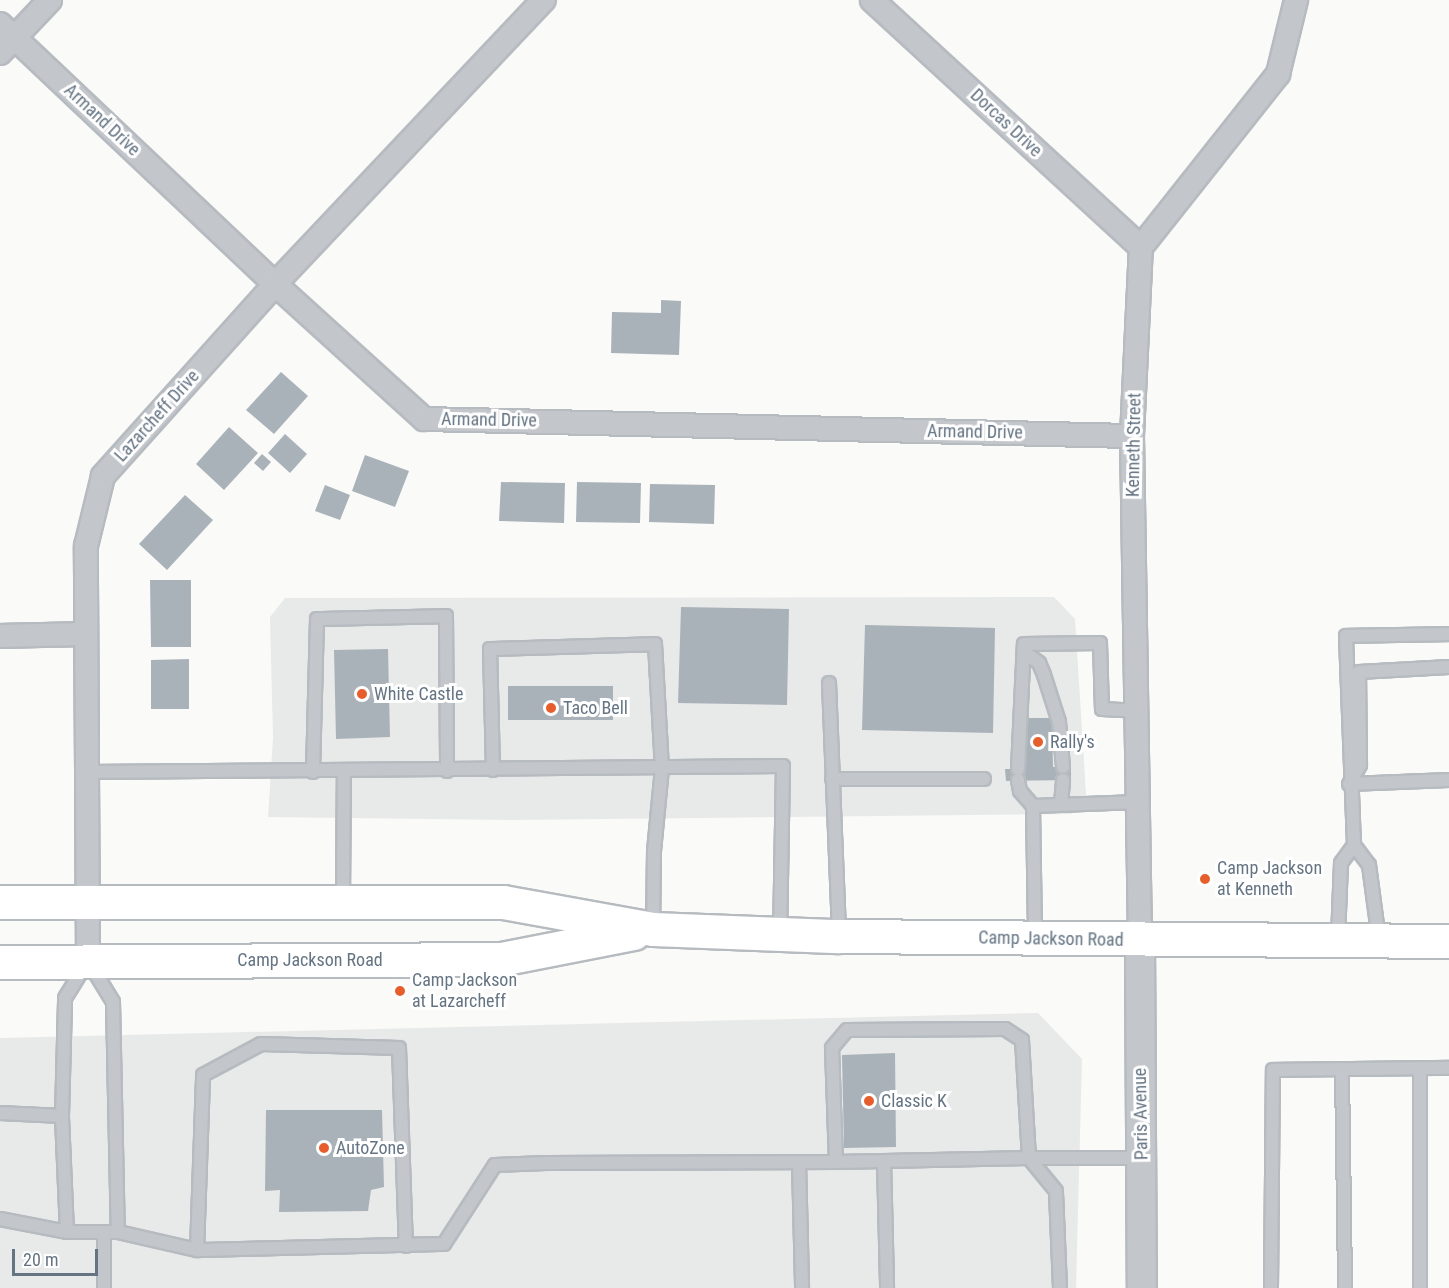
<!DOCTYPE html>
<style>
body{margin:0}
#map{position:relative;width:1449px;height:1288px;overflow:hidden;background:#fafaf8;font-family:"Roboto Condensed",sans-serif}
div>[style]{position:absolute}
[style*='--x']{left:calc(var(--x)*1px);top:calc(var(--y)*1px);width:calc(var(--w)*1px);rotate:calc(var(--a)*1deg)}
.built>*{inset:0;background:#e8e9e9}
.building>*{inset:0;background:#aab2b9}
.roads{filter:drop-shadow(2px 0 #b6bbc0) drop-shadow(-2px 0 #b6bbc0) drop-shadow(0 2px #b6bbc0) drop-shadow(0 -2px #b6bbc0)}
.service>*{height:12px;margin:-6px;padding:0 6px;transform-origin:6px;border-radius:6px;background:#c3c7cc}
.minor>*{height:22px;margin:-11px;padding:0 11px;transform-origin:11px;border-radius:11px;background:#c3c7cc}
.tertiary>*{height:28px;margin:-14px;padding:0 14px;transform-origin:14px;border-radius:14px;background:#c3c7cc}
.secondary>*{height:33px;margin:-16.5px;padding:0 16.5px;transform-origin:16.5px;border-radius:16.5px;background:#fff}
.dots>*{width:16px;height:16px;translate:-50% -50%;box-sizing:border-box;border:3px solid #fff;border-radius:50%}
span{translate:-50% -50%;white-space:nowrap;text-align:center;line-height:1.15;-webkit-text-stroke:6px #fff;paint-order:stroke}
.street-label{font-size:18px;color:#657483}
.poi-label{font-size:18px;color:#657483}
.left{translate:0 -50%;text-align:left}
.scale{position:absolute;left:12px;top:1249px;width:86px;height:27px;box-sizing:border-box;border:3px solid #657483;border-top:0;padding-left:8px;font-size:18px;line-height:21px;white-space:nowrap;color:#657483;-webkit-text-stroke:4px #fff;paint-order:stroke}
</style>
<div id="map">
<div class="built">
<i style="clip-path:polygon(1054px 597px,1075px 619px,1087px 809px,1070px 814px,514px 820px,268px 817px,273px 738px,270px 617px,285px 598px)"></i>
<i style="clip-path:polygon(1038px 1013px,1082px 1059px,1076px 1288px,0 1288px,0 1038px)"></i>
</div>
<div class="building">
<i style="clip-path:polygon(661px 300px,681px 301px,679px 355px,611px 353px,612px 312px,661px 313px)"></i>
<i style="clip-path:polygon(281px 372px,308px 396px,274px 434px,246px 410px)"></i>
<i style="clip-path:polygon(229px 427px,258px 453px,224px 490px,196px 464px)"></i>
<i style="clip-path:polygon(285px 434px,307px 454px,290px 473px,268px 453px)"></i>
<i style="clip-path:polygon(262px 454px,271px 462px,263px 471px,254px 463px)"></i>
<i style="clip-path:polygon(365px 455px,409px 471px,395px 507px,352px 491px)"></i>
<i style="clip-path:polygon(501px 482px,565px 483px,564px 523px,499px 521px)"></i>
<i style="clip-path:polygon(577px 482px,641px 483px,640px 523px,576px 522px)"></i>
<i style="clip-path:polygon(650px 484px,715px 485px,714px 524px,649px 522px)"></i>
<i style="clip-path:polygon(325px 485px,350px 495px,340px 520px,315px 511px)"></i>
<i style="clip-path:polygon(185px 495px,213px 520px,167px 570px,139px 544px)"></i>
<i style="clip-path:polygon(150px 580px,191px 580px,191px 647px,151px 647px)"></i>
<i style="clip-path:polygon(681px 607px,789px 609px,787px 705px,678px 703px)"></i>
<i style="clip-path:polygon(865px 625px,995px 628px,993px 733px,862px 730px)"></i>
<i style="clip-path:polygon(388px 649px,390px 737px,336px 739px,334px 650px)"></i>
<i style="clip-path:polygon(189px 659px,189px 709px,151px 709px,151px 660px)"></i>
<i style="clip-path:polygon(508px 686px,613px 686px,613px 720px,508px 720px)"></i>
<i style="clip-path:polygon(1024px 718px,1052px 718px,1053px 767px,1071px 767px,1071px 780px,1006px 781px,1005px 769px,1024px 769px)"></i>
<i style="clip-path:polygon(895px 1053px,896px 1147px,844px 1148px,842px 1055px)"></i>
<i style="clip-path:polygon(266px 1110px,382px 1110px,384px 1187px,371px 1190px,368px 1211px,279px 1212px,280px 1190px,265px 1191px)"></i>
</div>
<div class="roads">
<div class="service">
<i style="--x:1024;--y:652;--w:19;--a:36"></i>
<i style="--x:1039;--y:663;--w:13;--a:67"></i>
<i style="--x:1044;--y:675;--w:49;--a:72.3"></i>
<i style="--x:1059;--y:722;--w:45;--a:84.9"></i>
<i style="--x:829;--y:683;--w:252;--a:87.7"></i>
<i style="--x:1018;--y:769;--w:125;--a:-87.3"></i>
<i style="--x:1024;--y:644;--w:76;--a:-0.8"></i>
<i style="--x:1100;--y:643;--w:66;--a:88.3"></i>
<i style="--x:1102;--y:709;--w:34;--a:3"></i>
<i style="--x:493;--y:770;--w:121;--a:-91.4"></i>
<i style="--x:490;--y:649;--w:165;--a:-1.7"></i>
<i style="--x:655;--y:644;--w:124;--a:86.8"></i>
<i style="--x:662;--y:768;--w:83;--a:95.5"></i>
<i style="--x:654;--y:851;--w:77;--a:90.7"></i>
<i style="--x:87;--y:772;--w:696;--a:-0.49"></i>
<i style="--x:783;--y:766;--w:167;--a:91"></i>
<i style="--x:313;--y:772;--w:153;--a:-88.5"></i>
<i style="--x:317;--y:619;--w:129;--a:-1.3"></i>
<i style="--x:446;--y:616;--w:155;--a:89.6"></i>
<i style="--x:832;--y:779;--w:152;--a:0"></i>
<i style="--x:1018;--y:780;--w:11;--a:80"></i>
<i style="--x:1020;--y:791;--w:20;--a:49"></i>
<i style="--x:1033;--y:806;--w:130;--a:89.1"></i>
<i style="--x:1350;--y:783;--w:21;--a:-61"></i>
<i style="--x:1360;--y:765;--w:93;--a:-90.6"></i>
<i style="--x:1359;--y:672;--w:90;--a:-3.2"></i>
<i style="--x:1349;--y:784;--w:100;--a:-2.3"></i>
<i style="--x:1061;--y:804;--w:24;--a:-85"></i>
<i style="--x:1033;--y:806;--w:105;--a:-2.2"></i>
<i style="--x:343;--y:901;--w:129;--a:-89.6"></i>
<i style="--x:1338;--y:938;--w:75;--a:-87.7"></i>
<i style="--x:1341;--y:863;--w:22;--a:-54"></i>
<i style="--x:1379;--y:940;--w:76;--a:-97.6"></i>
<i style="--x:1369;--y:865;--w:25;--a:-127"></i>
<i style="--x:1354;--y:845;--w:209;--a:-92.2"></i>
<i style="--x:1346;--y:636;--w:103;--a:-1.1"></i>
<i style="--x:1420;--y:1068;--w:220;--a:90"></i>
<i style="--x:1342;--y:1069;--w:219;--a:89.2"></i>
<i style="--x:0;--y:1113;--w:62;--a:2.8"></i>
<i style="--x:884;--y:1161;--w:127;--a:88.6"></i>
<i style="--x:799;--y:1162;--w:126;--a:88.6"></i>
<i style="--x:0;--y:1219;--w:68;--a:11"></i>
<i style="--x:67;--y:1232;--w:51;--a:0"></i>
<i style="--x:118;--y:1232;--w:81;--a:12.8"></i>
<i style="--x:197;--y:1250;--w:175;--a:-88"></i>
<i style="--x:203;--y:1075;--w:66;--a:-28.1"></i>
<i style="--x:261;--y:1044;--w:138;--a:1.7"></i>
<i style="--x:399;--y:1048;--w:198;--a:88"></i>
<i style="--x:67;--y:1232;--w:116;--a:-92.5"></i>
<i style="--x:62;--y:1116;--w:118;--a:-88.5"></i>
<i style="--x:65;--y:998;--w:44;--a:-58.1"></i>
<i style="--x:88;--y:961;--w:48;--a:58.6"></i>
<i style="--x:113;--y:1002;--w:230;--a:88.8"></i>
<i style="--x:197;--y:1250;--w:247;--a:-1.4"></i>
<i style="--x:444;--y:1244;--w:94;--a:-57.2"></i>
<i style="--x:495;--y:1165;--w:51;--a:-2.2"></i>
<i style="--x:546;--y:1163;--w:290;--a:-0.2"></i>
<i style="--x:836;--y:1162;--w:48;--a:-1.2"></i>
<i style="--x:884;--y:1161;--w:145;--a:-1.2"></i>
<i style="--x:1029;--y:1158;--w:118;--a:-93.4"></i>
<i style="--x:1022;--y:1040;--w:20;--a:-147"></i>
<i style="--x:1005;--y:1029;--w:158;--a:179.6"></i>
<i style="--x:847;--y:1030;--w:23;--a:130"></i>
<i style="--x:832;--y:1048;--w:114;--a:88"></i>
<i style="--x:104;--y:1288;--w:56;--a:-90"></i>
<i style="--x:1060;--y:1288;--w:97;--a:-92.4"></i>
<i style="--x:1056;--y:1191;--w:43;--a:-129.3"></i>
<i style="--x:1029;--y:1158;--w:113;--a:0"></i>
<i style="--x:1271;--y:1288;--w:218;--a:-89.5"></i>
<i style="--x:1273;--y:1070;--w:176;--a:-0.7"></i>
</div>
<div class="minor">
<i style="--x:872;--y:0;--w:365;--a:42.6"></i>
<i style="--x:0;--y:24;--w:378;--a:43.4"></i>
<i style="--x:275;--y:284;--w:201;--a:42.2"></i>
<i style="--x:424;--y:419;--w:708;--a:1.38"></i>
<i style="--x:0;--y:53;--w:73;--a:-46.7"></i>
<i style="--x:0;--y:636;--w:86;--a:-1.3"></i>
<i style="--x:1140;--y:940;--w:504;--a:-90.91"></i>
<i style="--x:1132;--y:436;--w:189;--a:-87.3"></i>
<i style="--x:1141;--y:247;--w:221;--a:-51.6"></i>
<i style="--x:1278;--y:74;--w:76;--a:-76.3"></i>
<i style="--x:88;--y:961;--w:415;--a:-90.3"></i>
<i style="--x:86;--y:546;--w:72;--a:-76.3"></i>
<i style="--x:103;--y:476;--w:258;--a:-48.1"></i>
<i style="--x:275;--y:284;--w:391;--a:-46.6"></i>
</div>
<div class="tertiary">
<i style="--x:1140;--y:940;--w:348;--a:89.7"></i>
</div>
<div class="secondary">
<i style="--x:0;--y:902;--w:503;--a:0"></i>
<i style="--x:503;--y:902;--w:152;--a:10.2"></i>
<i style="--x:653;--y:929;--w:186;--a:2.2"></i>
<i style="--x:839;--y:936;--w:610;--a:0.47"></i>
<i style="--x:0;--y:962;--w:501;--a:-0.34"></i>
<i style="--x:501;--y:959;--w:135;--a:-11.1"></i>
</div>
</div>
<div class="dots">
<i style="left:362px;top:694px;background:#e65e2c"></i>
<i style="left:551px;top:708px;background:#e65e2c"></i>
<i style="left:1038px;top:742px;background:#e65e2c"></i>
<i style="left:1205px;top:879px;background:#e65e2c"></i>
<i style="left:400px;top:991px;background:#e65e2c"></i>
<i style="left:869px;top:1101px;background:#e65e2c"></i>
<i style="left:324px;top:1148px;background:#e65e2c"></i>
</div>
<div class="street-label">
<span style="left:102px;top:120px;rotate:43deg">Armand Drive</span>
<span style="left:1006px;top:123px;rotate:43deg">Dorcas Drive</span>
<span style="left:157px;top:416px;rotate:-48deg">Lazarcheff Drive</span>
<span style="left:489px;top:420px;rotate:1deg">Armand Drive</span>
<span style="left:975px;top:432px;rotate:1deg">Armand Drive</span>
<span style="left:1134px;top:445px;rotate:-89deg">Kenneth Street</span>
<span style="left:1051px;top:939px;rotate:1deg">Camp Jackson Road</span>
<span style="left:310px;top:960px">Camp Jackson Road</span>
<span style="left:1141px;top:1114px;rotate:-91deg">Paris Avenue</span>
</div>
<div class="poi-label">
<span class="left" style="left:374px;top:694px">White Castle</span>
<span class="left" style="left:563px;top:708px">Taco Bell</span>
<span class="left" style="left:1050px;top:742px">Rally's</span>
<span class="left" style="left:1217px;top:879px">Camp Jackson<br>at Kenneth</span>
<span class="left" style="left:412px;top:991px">Camp Jackson<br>at Lazarcheff</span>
<span class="left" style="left:881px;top:1101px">Classic K</span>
<span class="left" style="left:336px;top:1148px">AutoZone</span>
</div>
<div class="scale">20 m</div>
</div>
